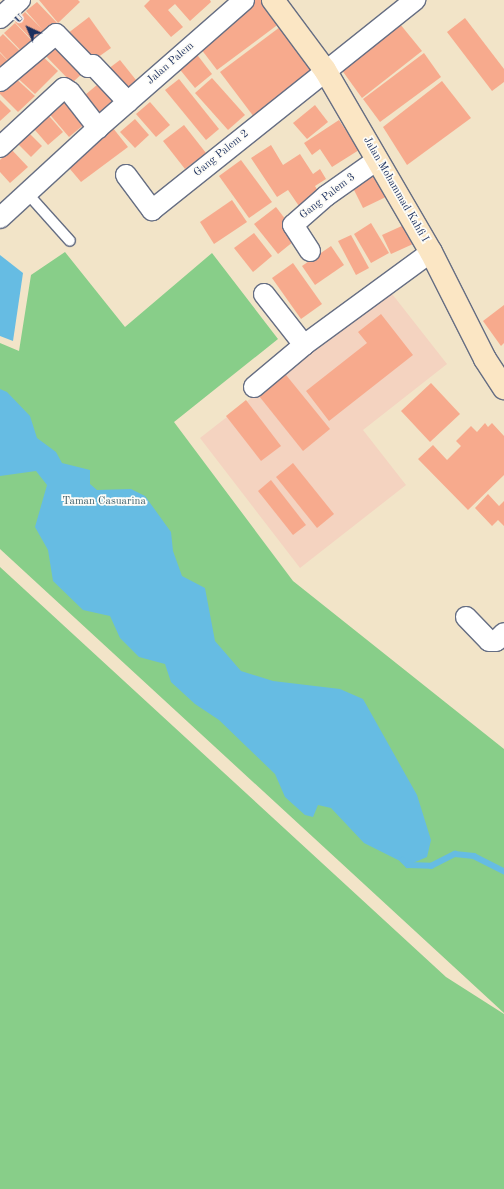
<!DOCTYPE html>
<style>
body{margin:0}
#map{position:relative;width:504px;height:1189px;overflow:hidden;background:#f2e4c8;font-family:"Old Standard TT",serif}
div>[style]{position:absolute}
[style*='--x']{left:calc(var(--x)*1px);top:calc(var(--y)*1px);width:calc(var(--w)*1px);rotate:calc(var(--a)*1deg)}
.built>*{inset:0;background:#f4d3c0}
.green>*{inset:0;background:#88ce89}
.water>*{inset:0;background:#66bce3}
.stream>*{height:5.5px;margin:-2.75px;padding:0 2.75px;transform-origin:2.75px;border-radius:2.75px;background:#66bce3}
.building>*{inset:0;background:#f7aa8d}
.roads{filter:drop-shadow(1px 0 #666e83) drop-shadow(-1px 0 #666e83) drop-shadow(0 1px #666e83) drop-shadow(0 -1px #666e83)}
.service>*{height:10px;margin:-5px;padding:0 5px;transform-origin:5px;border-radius:5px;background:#fff}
.minor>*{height:20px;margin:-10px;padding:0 10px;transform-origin:10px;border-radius:10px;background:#fff}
.secondary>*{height:22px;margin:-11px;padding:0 11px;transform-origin:11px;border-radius:11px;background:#fbe6c4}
span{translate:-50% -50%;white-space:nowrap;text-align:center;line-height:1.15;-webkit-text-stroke:3.5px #fdfcf7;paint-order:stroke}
.street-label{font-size:11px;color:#1b2f5e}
.park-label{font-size:11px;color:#3c5f6b}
.north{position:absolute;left:8px;top:8px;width:40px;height:40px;-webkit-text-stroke:3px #fdfcf7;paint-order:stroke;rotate:316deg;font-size:11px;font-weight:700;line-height:16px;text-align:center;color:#1b2f5e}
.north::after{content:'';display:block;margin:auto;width:14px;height:18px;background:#1b2f5e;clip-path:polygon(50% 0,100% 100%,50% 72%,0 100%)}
</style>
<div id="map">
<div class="built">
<i style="clip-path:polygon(389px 290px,447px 364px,363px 430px,406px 485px,300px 568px,200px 438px)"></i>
</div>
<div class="green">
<i style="clip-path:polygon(65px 252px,125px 327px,212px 253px,278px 339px,174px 422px,293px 581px,504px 749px,504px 1013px,0 549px,0 343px,19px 351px,31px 275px)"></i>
<i style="clip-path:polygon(0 567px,446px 977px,504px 1014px,504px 1189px,0 1189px)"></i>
</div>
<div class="water">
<i style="clip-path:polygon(0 255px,23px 273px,13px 341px,0 336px)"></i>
<i style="clip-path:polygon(0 389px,7px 392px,30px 416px,37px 438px,56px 452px,62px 463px,90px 470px,90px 484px,97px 490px,131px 489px,145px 496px,171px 532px,173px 551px,182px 576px,205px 588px,215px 641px,241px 671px,273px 681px,340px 689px,363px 699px,417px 795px,431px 840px,427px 857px,408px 865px,364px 843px,331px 808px,318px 805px,313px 817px,305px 815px,285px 797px,275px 774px,219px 720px,195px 704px,171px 682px,165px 664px,139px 657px,120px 638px,110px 616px,83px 610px,53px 581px,48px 550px,35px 527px,47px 485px,36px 471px,0 476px)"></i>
</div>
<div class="stream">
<i style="--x:403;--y:860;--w:7;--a:45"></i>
<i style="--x:408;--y:865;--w:23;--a:2"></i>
<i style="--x:431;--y:866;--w:27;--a:-27"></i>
<i style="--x:455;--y:854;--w:19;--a:6"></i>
<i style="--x:474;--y:856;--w:34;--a:27"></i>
</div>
<div class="building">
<i style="clip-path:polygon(39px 0,78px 0,80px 2px,58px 23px)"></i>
<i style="clip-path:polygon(150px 0,210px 0,211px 2px,190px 21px,175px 4px,168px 10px,183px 27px,171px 37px,144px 6px)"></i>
<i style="clip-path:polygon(255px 0,269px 0,284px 20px,217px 70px,198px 45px)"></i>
<i style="clip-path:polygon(37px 2px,57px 23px,36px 44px,15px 22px,25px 12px,42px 29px,26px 11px)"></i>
<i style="clip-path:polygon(89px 17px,111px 48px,87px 65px,63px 37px)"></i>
<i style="clip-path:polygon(465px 18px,504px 69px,504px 82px,492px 91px,447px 32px)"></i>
<i style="clip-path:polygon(15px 23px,35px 44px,25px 55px,4px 33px)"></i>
<i style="clip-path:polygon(284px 24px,318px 69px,254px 117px,220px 72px)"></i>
<i style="clip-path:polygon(400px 24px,422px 51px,362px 98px,341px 69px)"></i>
<i style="clip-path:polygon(3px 34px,24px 55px,13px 66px,0 52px,0 37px)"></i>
<i style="clip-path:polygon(57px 37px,87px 69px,72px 83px,42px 52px)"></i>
<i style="clip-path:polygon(37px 51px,58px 71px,35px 94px,12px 73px)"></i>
<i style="clip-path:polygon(195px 52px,212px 74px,195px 88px,177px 66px)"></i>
<i style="clip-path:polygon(0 53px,13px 66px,0 75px)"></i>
<i style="clip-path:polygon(424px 53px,441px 77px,380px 122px,363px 99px)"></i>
<i style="clip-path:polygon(120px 60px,140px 85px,125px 97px,104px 72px)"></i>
<i style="clip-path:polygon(12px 75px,35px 96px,18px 112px,0 94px,0 86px)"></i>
<i style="clip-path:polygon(212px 78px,245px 115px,228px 130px,195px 93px)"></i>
<i style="clip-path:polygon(104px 79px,121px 98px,102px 115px,85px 95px)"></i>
<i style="clip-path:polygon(179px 79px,219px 129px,206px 140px,165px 90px)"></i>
<i style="clip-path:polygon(442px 81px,471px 118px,407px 165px,383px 127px)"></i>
<i style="clip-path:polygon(63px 94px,87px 122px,69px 137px,46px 110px)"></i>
<i style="clip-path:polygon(0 100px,11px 111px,0 121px)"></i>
<i style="clip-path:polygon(150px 102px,170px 125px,156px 137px,136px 114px)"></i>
<i style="clip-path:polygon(315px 105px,328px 122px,307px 139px,293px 123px)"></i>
<i style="clip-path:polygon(43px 109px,63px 132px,48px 145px,28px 122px)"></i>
<i style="clip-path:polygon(135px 119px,149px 135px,135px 148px,120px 132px)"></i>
<i style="clip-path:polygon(339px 120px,359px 150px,332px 167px,320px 149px,312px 155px,304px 143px)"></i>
<i style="clip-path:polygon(109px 123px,128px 147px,81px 182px,64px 162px)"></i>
<i style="clip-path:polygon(184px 125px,206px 153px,185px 169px,163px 141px)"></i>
<i style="clip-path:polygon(25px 129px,42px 146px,31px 157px,14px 140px)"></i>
<i style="clip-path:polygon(271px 145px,283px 165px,300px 154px,313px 174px,320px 169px,326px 179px,315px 186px,321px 196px,301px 209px,288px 190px,277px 197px,251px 158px)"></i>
<i style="clip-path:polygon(11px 149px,28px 167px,10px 183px,0 172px,0 160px)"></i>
<i style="clip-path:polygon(241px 160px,272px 202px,249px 218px,219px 176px)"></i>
<i style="clip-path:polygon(377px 169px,390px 195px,363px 208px,350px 182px)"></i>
<i style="clip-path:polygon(232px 200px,247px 222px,214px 244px,200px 222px)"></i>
<i style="clip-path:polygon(276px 207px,299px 237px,278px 254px,254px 224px)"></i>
<i style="clip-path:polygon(371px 223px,389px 253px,371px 263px,354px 234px)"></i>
<i style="clip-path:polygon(404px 225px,413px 244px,391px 254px,382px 235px)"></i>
<i style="clip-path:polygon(254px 233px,272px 256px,253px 272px,234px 248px)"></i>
<i style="clip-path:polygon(351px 235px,369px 268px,356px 275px,338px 241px)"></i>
<i style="clip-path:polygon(331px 246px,344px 265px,315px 285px,302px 266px)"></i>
<i style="clip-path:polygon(293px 263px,322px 304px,301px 319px,272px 278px)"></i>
<i style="clip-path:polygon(504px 305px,504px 343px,501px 346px,483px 321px)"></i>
<i style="clip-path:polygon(381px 314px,413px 355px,329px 421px,306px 391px,367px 343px,358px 332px)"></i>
<i style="clip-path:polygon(282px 370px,330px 429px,303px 451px,255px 391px)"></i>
<i style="clip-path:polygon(431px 383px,460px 414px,430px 442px,401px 411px)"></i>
<i style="clip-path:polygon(246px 400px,281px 446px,261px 461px,226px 416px)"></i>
<i style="clip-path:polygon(485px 423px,488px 427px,492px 423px,504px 436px,504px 475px,468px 510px,418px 459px,433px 445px,447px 460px,461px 446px,456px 441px,471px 426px,477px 432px)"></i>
<i style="clip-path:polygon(293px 463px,334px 514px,317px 528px,276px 477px)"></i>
<i style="clip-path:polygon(271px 480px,306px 525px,293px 535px,258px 491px)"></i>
<i style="clip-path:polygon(488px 494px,499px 506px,504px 501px,504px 526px,498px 520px,492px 526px,475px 508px)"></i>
</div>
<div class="roads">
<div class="service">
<i style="--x:27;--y:193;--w:64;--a:48.1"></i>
</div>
<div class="minor">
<i style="--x:0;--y:18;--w:27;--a:-42"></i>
<i style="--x:0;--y:81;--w:73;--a:-40"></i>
<i style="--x:56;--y:34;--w:46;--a:45.9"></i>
<i style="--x:88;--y:67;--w:5;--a:-22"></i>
<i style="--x:93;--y:65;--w:51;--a:46.6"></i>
<i style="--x:0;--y:147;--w:87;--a:-42.7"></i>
<i style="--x:64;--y:88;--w:7;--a:34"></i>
<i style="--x:70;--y:92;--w:46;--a:52.1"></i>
<i style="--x:126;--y:175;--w:44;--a:53.4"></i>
<i style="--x:152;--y:210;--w:337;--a:-38.6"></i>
<i style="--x:0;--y:218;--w:133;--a:-42.6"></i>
<i style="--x:98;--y:128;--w:194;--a:-41.2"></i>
<i style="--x:310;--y:251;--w:31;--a:-123"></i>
<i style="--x:293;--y:225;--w:44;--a:-41.3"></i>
<i style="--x:326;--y:196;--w:62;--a:-35.2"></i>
<i style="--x:264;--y:294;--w:65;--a:51.9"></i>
<i style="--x:304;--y:345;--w:157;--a:-36.2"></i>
<i style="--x:254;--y:387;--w:65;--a:-40"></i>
<i style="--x:466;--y:617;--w:33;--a:46"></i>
<i style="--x:489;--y:641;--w:7;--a:0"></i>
<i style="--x:496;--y:641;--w:11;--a:-45"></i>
</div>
<div class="secondary">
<i style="--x:273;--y:0;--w:87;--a:53.4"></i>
<i style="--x:325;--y:70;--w:211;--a:59.8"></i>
<i style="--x:431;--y:252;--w:120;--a:63.2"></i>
<i style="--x:485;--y:359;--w:35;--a:57"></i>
</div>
</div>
<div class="street-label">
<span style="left:171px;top:64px;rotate:-41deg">Jalan Palem</span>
<span style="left:222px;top:154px;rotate:-39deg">Gang Palem 2</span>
<span style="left:395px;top:190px;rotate:60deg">Jalan Mohammad Kahfi I</span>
<span style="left:328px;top:197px;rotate:-38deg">Gang Palem 3</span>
</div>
<div class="park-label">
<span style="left:104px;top:502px">Taman Casuarina</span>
</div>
<div class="north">U</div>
</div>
